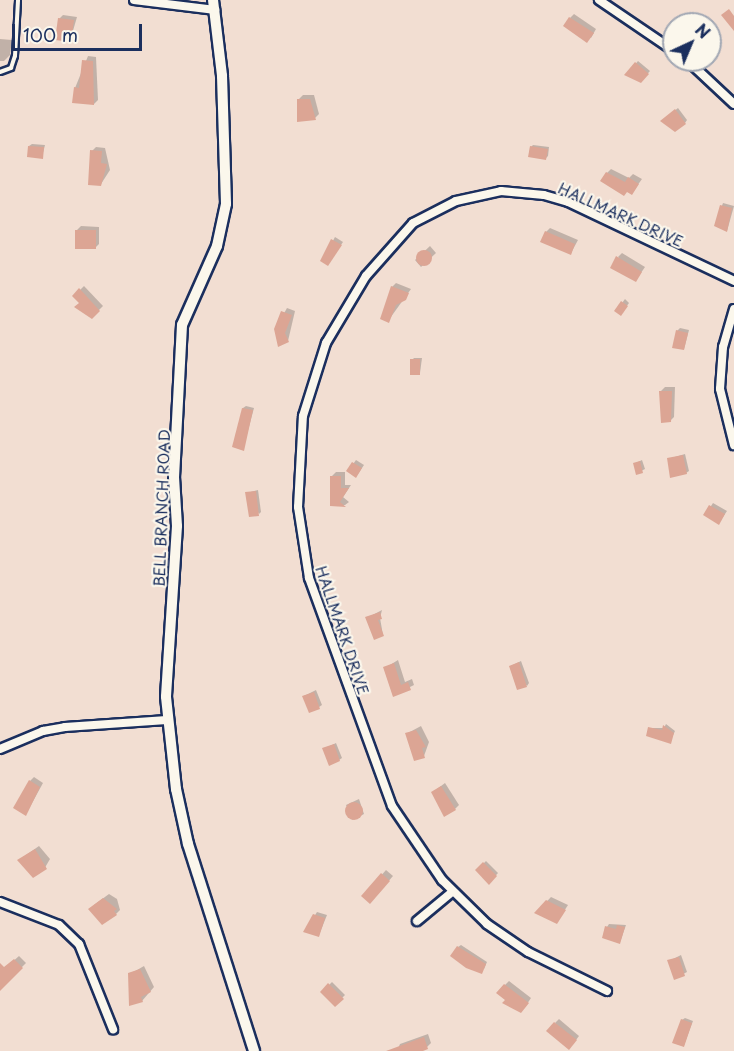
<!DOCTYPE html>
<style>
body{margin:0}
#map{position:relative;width:734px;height:1051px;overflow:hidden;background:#f2ded2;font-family:"Playpen Sans",sans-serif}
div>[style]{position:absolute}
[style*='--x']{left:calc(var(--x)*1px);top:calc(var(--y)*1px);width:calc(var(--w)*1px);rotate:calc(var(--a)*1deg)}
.shadow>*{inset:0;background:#0003}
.building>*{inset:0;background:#dca594}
.round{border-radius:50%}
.roads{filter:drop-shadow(2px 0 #1b2f5e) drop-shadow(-2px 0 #1b2f5e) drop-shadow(0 2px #1b2f5e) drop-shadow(0 -2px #1b2f5e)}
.service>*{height:4px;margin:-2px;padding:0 2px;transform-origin:2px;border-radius:2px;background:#fbf7ec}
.minor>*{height:8px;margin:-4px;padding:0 4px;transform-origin:4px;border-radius:4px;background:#fbf7ec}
.tertiary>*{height:10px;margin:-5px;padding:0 5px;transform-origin:5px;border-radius:5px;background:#fbf7ec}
span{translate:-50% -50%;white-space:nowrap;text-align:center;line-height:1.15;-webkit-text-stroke:4.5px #fbf7ec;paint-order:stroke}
.street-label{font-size:15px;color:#1b2f5e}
.north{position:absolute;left:662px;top:12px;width:60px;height:60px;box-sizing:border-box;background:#fbf7ec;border:2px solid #a1a7b3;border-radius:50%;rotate:44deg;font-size:16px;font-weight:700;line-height:24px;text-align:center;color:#1b2f5e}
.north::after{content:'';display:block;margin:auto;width:21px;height:27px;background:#1b2f5e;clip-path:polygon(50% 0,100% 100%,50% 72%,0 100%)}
.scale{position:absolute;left:12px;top:24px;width:130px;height:27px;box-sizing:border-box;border:3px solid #1b2f5e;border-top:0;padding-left:8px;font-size:18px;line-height:21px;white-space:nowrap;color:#1b2f5e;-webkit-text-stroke:4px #fbf7ec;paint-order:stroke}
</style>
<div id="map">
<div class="shadow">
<i style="clip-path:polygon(574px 14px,596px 29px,591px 38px,570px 18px)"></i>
<i style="clip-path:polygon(63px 15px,77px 17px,70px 41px,59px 19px)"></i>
<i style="clip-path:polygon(0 39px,12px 40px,10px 55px,4px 61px,0 61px)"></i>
<i style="clip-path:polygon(88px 56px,96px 57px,98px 100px,94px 104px,75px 88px)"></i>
<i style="clip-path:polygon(638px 61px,650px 71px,641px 81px,626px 75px)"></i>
<i style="clip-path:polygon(303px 95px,314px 95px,319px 114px,315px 118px,299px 99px)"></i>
<i style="clip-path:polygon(678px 108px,687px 120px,685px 123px,664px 119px)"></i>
<i style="clip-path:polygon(32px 144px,45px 145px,42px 157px,29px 146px)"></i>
<i style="clip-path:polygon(533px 145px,549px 147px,548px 156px,546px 158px,531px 147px)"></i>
<i style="clip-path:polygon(96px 147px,105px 148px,110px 170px,101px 184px,92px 151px)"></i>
<i style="clip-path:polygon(611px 169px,629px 178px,633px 174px,642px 179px,632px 193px,607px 173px)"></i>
<i style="clip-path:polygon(723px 203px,734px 206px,727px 231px,715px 225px)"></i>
<i style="clip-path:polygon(81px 226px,99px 227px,99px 244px,95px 248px,77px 230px)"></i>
<i style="clip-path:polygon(550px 228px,578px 240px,571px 253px,546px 232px)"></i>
<i style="clip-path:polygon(335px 237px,343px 242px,330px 261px,322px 261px)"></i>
<i style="clip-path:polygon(430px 246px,436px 253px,421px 267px,415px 260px)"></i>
<i style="clip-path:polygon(622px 253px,645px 267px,636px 280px,618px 257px)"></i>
<i style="clip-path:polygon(396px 283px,411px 289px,388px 321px,392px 287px)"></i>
<i style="clip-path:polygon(84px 286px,103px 306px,92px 317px,74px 296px)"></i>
<i style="clip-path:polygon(625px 299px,629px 303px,623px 311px,616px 311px)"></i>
<i style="clip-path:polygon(287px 308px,295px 311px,288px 341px,275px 329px)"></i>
<i style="clip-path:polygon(680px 328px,689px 330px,684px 349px,677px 331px)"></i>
<i style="clip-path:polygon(414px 358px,422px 358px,420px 373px,412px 360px)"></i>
<i style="clip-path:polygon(665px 387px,675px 387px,674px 417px,670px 421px,661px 391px)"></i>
<i style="clip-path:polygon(246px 406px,254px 408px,243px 449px,243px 408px)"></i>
<i style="clip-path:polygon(685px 454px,689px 471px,686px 473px,668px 459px)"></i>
<i style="clip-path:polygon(356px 460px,364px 465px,358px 474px,348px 471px)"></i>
<i style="clip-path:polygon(642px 460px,645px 469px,637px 473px,634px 464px)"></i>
<i style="clip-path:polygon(336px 472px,345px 472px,345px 485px,351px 485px,343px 497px,349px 502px,345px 505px,331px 505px,332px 476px)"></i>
<i style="clip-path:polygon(258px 490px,261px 512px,259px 514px,247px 493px)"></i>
<i style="clip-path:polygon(713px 503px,727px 511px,721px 520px,705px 515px)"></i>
<i style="clip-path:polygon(382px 610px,380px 618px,383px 635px,367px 618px)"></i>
<i style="clip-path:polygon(398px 660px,405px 682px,412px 679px,414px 685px,394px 695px,385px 668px)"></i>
<i style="clip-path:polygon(521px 661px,529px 683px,527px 686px,511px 666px)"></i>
<i style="clip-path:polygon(316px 690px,322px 705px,319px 707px,304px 696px)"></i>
<i style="clip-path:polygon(666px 724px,675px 731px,670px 742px,649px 728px,664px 728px)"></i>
<i style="clip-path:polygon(421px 726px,429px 742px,424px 756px,406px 734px)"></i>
<i style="clip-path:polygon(336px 743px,342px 758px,339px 760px,324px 749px)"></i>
<i style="clip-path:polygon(34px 777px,43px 783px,26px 814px,30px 781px)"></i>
<i style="clip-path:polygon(445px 783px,459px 805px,455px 809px,433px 792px)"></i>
<i style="clip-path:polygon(359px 799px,364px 814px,352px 820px,346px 805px)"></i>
<i style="clip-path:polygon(39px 846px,50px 859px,43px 871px,19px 860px)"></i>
<i style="clip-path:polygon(486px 861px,498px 873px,489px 883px,477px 870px)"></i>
<i style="clip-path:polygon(386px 870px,393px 876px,374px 898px,363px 896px)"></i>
<i style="clip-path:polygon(109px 894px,117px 899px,120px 910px,116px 914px,94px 905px)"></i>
<i style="clip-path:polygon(551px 897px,568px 905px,557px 922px,536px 913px)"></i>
<i style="clip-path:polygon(317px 912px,327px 915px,319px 935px,305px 931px)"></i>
<i style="clip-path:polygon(609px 924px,626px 925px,620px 942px,607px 927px)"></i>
<i style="clip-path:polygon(461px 945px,487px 962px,484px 969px,458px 947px)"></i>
<i style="clip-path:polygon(681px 955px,687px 972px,675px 978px,669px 961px)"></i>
<i style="clip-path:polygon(19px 956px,26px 963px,0 989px,0 973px)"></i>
<i style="clip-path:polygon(144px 966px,154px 987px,142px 1001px,130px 1005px,130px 974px)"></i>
<i style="clip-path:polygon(509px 981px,531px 998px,525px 1007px,507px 1000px,505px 985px)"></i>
<i style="clip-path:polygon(332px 982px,345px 995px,335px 1005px,322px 992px)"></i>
<i style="clip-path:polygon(685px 1018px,693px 1021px,684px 1045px,682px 1020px)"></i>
<i style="clip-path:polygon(559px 1019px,579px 1036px,573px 1044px,555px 1023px)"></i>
<i style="clip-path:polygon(428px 1034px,431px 1043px,427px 1047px,397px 1051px,400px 1044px)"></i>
</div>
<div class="building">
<i style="clip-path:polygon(729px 9px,734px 16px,734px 31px,721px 15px)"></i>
<i style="clip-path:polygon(569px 17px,594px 33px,587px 43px,563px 26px)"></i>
<i style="clip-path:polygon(58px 18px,74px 20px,71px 42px,55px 40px)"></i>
<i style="clip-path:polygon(82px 60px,93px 61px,94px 105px,72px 103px,74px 87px,79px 88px)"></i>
<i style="clip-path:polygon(635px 62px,649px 74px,641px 83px,624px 75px)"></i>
<i style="clip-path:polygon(297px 99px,310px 99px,316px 120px,297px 122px)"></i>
<i style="clip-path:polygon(675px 109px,686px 124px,675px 132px,660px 121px)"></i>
<i style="clip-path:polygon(28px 146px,44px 147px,43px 159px,27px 157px)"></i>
<i style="clip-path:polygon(530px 146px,548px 149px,546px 160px,528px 157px)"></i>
<i style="clip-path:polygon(90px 150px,102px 151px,101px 163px,107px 164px,101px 186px,88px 185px)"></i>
<i style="clip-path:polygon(606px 172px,625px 182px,628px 177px,639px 184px,632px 195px,627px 192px,624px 196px,600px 181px)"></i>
<i style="clip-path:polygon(720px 205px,732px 208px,727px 232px,714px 226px)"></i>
<i style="clip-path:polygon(75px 230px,96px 230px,96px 249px,75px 249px)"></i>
<i style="clip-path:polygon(545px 231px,575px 244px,571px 255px,540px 242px)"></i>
<i style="clip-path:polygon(331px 239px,342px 245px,328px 266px,320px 261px)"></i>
<i class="round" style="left:416px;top:250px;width:16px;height:16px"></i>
<i style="clip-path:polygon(616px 256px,642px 272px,636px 282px,610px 268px)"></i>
<i style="clip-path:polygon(391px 286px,409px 293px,406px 300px,396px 305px,389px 323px,380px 319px)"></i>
<i style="clip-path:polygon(79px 288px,100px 311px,92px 319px,74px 307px,79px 303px,72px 296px)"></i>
<i style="clip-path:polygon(621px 301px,628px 306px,621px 316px,614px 311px)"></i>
<i style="clip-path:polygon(281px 311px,292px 315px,285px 333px,289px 342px,278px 347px,274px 329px)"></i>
<i style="clip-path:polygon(676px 330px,688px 333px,684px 350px,672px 348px)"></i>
<i style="clip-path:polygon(410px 359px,420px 359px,420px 375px,410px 375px)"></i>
<i style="clip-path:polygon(659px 391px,672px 391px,671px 422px,661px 423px)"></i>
<i style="clip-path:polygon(242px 408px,253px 410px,244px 451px,232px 447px)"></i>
<i style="clip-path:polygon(683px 455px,687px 474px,670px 478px,667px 458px)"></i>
<i style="clip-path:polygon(640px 461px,643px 473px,636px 475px,633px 463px)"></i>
<i style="clip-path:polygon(352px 462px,362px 468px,356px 478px,346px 471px)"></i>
<i style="clip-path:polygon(330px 476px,341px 476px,341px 488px,349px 488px,340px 502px,346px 507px,330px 506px)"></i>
<i style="clip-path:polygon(256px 491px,259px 516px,249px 517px,245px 492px)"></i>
<i style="clip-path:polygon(709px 505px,725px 514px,719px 525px,703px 515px)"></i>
<i style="clip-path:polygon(380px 612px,382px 619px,378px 620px,384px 636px,374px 640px,365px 617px)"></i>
<i style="clip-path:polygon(519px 662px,527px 687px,517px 690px,509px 666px)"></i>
<i style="clip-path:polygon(394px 663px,401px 685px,408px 682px,411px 690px,393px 697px,383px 667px)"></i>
<i style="clip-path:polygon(314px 692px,320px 709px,309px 713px,302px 696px)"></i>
<i style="clip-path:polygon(663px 725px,674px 733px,671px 744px,646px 736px,648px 727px,662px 730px)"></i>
<i style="clip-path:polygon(416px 730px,426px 747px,422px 748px,425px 758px,414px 761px,405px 733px)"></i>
<i style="clip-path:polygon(334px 744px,340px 761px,329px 766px,322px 748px)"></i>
<i style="clip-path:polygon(29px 780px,40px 787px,26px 816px,13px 808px)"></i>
<i style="clip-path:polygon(441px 786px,456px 810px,444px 817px,431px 792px)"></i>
<i class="round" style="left:345px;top:802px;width:18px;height:18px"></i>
<i style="clip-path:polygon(35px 849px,47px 869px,33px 878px,17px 860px)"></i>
<i style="clip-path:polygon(483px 862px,497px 876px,489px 885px,475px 870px)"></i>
<i style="clip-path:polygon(381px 873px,390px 881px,370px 904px,361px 896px)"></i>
<i style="clip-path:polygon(103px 898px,117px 909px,114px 911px,117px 915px,102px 925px,88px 909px)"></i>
<i style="clip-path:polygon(546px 900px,566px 910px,557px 924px,534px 913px)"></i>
<i style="clip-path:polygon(313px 914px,325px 918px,319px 937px,303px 932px)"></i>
<i style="clip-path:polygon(617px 925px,625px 927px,620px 944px,602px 938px,605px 926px,616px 929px)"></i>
<i style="clip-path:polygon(457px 946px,486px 964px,482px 974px,466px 968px,450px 956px)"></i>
<i style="clip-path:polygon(679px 957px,685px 976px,674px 980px,667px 960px)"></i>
<i style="clip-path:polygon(14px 959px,23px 968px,0 991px,0 963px,4px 967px)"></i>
<i style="clip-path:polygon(140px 969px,151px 992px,141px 997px,143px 1002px,129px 1006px,128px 973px)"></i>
<i style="clip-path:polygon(328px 983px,344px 999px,335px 1007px,320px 992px)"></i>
<i style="clip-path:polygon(504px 984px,529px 1003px,521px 1013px,502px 1003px,505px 1000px,496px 993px)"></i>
<i style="clip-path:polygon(681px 1019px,692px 1023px,684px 1047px,672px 1043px)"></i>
<i style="clip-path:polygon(554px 1022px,577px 1040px,569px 1050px,546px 1031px)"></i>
<i style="clip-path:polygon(424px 1037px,428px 1049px,423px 1051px,386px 1051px)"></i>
</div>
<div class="roads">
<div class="service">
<i style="--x:0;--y:72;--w:12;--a:-20"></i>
<i style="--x:11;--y:68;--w:13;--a:-72"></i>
<i style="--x:15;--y:56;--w:56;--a:-86.9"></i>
</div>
<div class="minor">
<i style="--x:134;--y:0;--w:82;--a:7"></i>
<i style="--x:599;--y:0;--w:91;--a:34.2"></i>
<i style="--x:687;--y:60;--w:64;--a:43.1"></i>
<i style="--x:734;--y:309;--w:40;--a:106"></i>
<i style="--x:723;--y:347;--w:42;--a:94.1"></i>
<i style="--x:720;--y:389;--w:58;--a:76"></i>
<i style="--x:0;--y:749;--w:47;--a:-22.7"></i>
<i style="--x:43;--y:731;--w:22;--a:-10"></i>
<i style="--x:65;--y:727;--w:102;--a:-3.9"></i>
<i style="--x:0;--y:902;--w:63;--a:21.3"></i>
<i style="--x:59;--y:925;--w:28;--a:44"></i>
<i style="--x:79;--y:944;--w:92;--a:68.2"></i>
<i style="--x:417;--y:921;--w:45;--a:-39.6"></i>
<i style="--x:607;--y:991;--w:88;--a:-153.7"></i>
<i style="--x:528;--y:952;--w:50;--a:-145.7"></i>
<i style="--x:487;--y:924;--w:63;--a:-135.6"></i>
<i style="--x:442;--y:880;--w:89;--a:-124"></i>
<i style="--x:392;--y:806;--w:243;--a:-110"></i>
<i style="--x:309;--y:578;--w:72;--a:-98.8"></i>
<i style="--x:298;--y:507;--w:91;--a:-86.9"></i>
<i style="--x:303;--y:416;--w:77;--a:-72.5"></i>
<i style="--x:326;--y:343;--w:78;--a:-59.2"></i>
<i style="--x:366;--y:276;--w:71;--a:-48.4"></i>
<i style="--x:413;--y:223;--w:48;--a:-27.1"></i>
<i style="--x:456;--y:201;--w:46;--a:-12.5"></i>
<i style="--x:501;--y:191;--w:43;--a:5.3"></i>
<i style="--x:544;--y:195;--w:25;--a:16"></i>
<i style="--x:568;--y:202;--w:184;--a:25.4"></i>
</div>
<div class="tertiary">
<i style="--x:213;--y:0;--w:77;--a:83.2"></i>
<i style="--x:222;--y:76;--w:128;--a:88.2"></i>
<i style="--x:226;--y:204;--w:43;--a:102.1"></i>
<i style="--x:217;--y:246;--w:86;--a:113.9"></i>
<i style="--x:182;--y:325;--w:152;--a:93"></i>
<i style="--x:174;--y:477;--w:49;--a:86.5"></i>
<i style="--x:177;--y:526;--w:171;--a:93.7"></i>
<i style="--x:166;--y:697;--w:93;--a:83.8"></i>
<i style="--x:176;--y:789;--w:56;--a:77.7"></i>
<i style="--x:188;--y:844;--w:217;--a:72.3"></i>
</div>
</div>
<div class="street-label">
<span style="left:621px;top:214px;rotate:24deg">HALLMARK DRIVE</span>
<span style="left:161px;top:508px;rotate:-88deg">BELL BRANCH ROAD</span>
<span style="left:343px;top:630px;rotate:71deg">HALLMARK DRIVE</span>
</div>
<div class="north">N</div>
<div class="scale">100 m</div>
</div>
